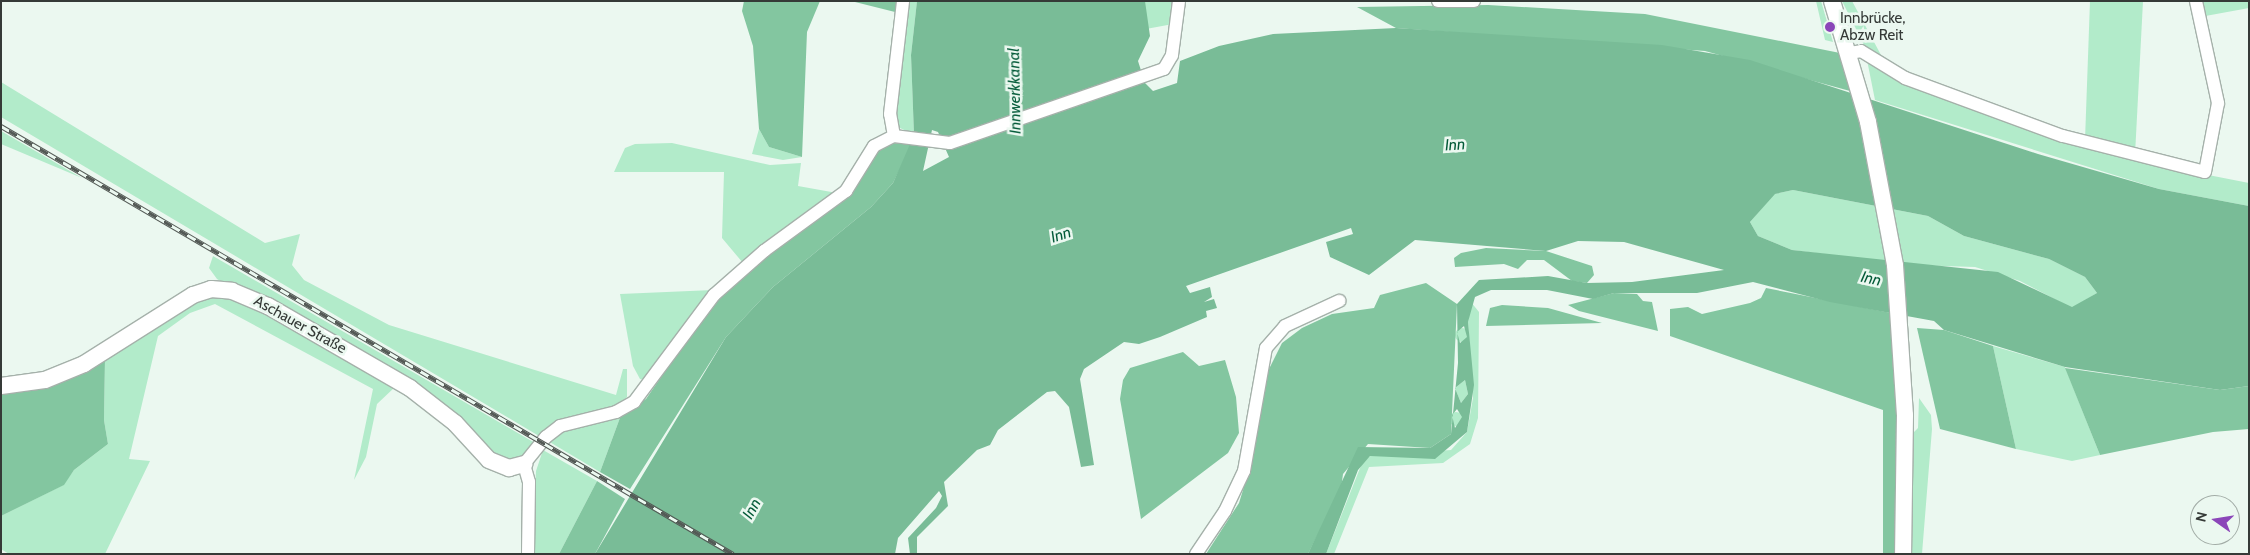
<!DOCTYPE html>
<meta charset="utf-8">
<style>
body{margin:0}
#map{position:relative;width:2250px;height:555px;overflow:hidden;background:#ebf8f0;font-family:Cabin,sans-serif}
div>[style]{position:absolute}
[style*='--x']{left:calc(var(--x)*1px);top:calc(var(--y)*1px);width:calc(var(--w)*1px);rotate:calc(var(--a)*1deg)}
.green>*{inset:0;background:#b2ebca}
.round{border-radius:50%}
.forest>*{inset:0;background:#83c6a0}
.water>*{inset:0;background:#79bc97}
.roads{filter:drop-shadow(1px 0 #a5b1aa) drop-shadow(-1px 0 #a5b1aa) drop-shadow(0 1px #a5b1aa) drop-shadow(0 -1px #a5b1aa)}
.minor>*{height:12px;margin:-6px;padding:0 6px;transform-origin:6px;border-radius:6px;background:#fff}
.tertiary>*{height:16px;margin:-8px;padding:0 8px;transform-origin:8px;border-radius:8px;background:#fff}
.rail>*{height:5px;margin-top:-2.5px;transform-origin:0;background:repeating-linear-gradient(90deg,#ebf8f0 0 9px,#545a56 0 18px);box-sizing:border-box;border-block:1px solid #545a56}
.dots>*{width:14px;height:14px;translate:-50% -50%;box-sizing:border-box;border:2px solid #ebf8f0;border-radius:50%}
span{translate:-50% -50%;white-space:nowrap;text-align:center;line-height:1.15;-webkit-text-stroke:5px #ebf8f0;paint-order:stroke}
.poi-label{font-size:15px;color:#353a37}
.left{translate:0 -50%;text-align:left}
.street-label{font-size:15px;color:#353a37}
.water-label{font-size:16px;color:#035a38;font-style:italic}
.frame{position:absolute;inset:0;border:2px solid #353a37;pointer-events:none}
.north{position:absolute;left:2190px;top:495px;width:50px;height:50px;box-sizing:border-box;background:#ebf8f0;border:1px solid #a2aca6;border-radius:50%;rotate:283deg;font-size:14px;font-weight:700;line-height:20px;text-align:center;color:#353a37}
.north::after{content:'';display:block;margin:auto;width:18px;height:22px;background:#8b46b9;clip-path:polygon(50% 0,100% 100%,50% 72%,0 100%)}
</style>
<div id="map">
<div class="green">
<i style="clip-path:polygon(905px 1px,917px 1px,911px 55px,914px 135px,896px 126px,894px 117px)"></i>
<i style="clip-path:polygon(1145px 1px,1176px 1px,1173px 24px,1146px 29px)"></i>
<i style="clip-path:polygon(1816px 1px,1821px 1px,1833px 42px,1825px 40px)"></i>
<i style="clip-path:polygon(1842px 1px,1852px 1px,1881px 55px,1920px 80px,1869px 55px)"></i>
<i style="clip-path:polygon(2090px 1px,2143px 1px,2135px 155px,2085px 140px)"></i>
<i style="clip-path:polygon(2199px 1px,2249px 1px,2249px 8px,2200px 17px)"></i>
<i style="clip-path:polygon(1867px 60px,2072px 142px,2132px 160px,2249px 183px,2249px 206px,2159px 189px,1875px 100px)"></i>
<i style="clip-path:polygon(1px 82px,265px 243px,300px 234px,292px 265px,304px 280px,389px 325px,616px 395px,623px 369px,627px 369px,627px 397px,617px 407px,556px 423px,539px 436px,1px 117px)"></i>
<i style="clip-path:polygon(759px 129px,769px 147px,802px 157px,783px 160px,752px 154px)"></i>
<i style="clip-path:polygon(1px 131px,82px 178px,1px 144px)"></i>
<i style="clip-path:polygon(672px 143px,770px 165px,801px 163px,798px 186px,837px 193px,743px 263px,722px 238px,724px 172px,614px 172px,625px 148px,635px 144px)"></i>
<i style="clip-path:polygon(1793px 190px,1928px 216px,1964px 236px,2049px 259px,2085px 277px,2097px 293px,2072px 308px,2020px 281px,1975px 267px,1912px 265px,1792px 250px,1758px 236px,1750px 222px,1774px 194px)"></i>
<i style="clip-path:polygon(213px 256px,535px 443px,525px 455px,507px 461px,497px 459px,462px 421px,217px 279px,209px 268px)"></i>
<i style="clip-path:polygon(713px 290px,645px 380px,640px 379px,633px 366px,620px 294px)"></i>
<i style="clip-path:polygon(212px 295px,248px 301px,395px 387px,377px 404px,366px 457px,354px 480px,373px 389px,215px 304px,190px 313px,158px 336px,129px 459px,150px 461px,105px 554px,9px 554px,1px 549px,1px 516px,63px 485px,74px 470px,108px 444px,104px 420px,105px 359px,166px 316px)"></i>
<i style="clip-path:polygon(1471px 302px,1479px 312px,1478px 418px,1470px 444px,1443px 463px,1369px 467px,1334px 554px,1326px 554px,1362px 463px,1370px 456px,1451px 450px,1467px 432px,1473px 398px,1468px 322px)"></i>
<i class="round" style="left:1455px;top:328px;width:14px;height:14px"></i>
<i style="clip-path:polygon(1993px 346px,2065px 367px,2100px 455px,2072px 461px,2016px 449px)"></i>
<i style="clip-path:polygon(1465px 380px,1468px 394px,1461px 403px,1455px 388px)"></i>
<i style="clip-path:polygon(1919px 398px,1931px 415px,1932px 429px,1922px 554px,1912px 554px,1913px 433px,1918px 428px)"></i>
<i class="round" style="left:1449px;top:412px;width:14px;height:14px"></i>
<i style="clip-path:polygon(621px 415px,600px 472px,548px 441px,561px 430px)"></i>
<i style="clip-path:polygon(543px 450px,597px 481px,559px 554px,532px 554px,536px 471px)"></i>
</div>
<div class="forest">
<i style="clip-path:polygon(744px 1px,820px 1px,807px 32px,802px 157px,769px 147px,759px 129px,753px 46px,742px 11px)"></i>
<i style="clip-path:polygon(851px 1px,901px 1px,899px 13px)"></i>
<i style="clip-path:polygon(1488px 5px,1645px 14px,1840px 53px,1850px 91px,1705px 51px,1396px 28px,1357px 7px)"></i>
<i style="clip-path:polygon(892px 143px,912px 144px,893px 183px,871px 207px,773px 287px,726px 337px,630px 489px,600px 472px,621px 415px,646px 399px,705px 313px,745px 273px,856px 186px,873px 154px)"></i>
<i style="clip-path:polygon(1486px 248px,1546px 251px,1592px 266px,1594px 275px,1587px 283px,1572px 281px,1544px 260px,1527px 260px,1518px 269px,1504px 264px,1455px 267px,1454px 258px,1461px 253px)"></i>
<i style="clip-path:polygon(1426px 283px,1457px 304px,1451px 434px,1430px 448px,1368px 444px,1343px 474px,1341px 489px,1308px 554px,1206px 554px,1239px 503px,1251px 464px,1263px 381px,1282px 343px,1302px 328px,1332px 314px,1374px 308px,1380px 295px)"></i>
<i style="clip-path:polygon(1766px 288px,1891px 313px,1897px 410px,1896px 554px,1883px 554px,1883px 410px,1670px 336px,1670px 309px,1688px 307px,1702px 314px,1750px 303px,1761px 298px)"></i>
<i style="clip-path:polygon(1614px 293px,1637px 294px,1643px 301px,1652px 302px,1658px 331px,1579px 311px,1568px 305px)"></i>
<i style="clip-path:polygon(1502px 305px,1548px 308px,1602px 323px,1486px 326px,1490px 308px)"></i>
<i style="clip-path:polygon(1917px 328px,1944px 330px,1993px 346px,2016px 449px,1940px 429px)"></i>
<i style="clip-path:polygon(1183px 352px,1199px 366px,1225px 360px,1236px 397px,1239px 433px,1228px 453px,1141px 519px,1120px 399px,1123px 380px,1130px 368px)"></i>
<i style="clip-path:polygon(105px 359px,104px 420px,108px 444px,74px 470px,64px 485px,1px 516px,1px 392px)"></i>
<i style="clip-path:polygon(2065px 368px,2220px 390px,2249px 386px,2249px 429px,2213px 432px,2100px 455px)"></i>
<i style="clip-path:polygon(597px 481px,625px 499px,595px 554px,559px 554px)"></i>
</div>
<div class="water">
<i style="clip-path:polygon(evenodd,917px 1px,1145px 1px,1150px 36px,1138px 61px,1145px 83px,1153px 91px,1177px 83px,1180px 61px,1219px 46px,1273px 34px,1396px 28px,1662px 45px,1750px 60px,2038px 154px,2159px 189px,2249px 206px,2249px 386px,2220px 390px,2065px 367px,1944px 330px,1934px 321px,1830px 302px,1753px 282px,1697px 293px,1614px 293px,1593px 299px,1547px 290px,1491px 290px,1475px 297px,1468px 322px,1474px 385px,1467px 432px,1435px 459px,1370px 456px,1358px 470px,1326px 554px,1308px 554px,1358px 447px,1430px 448px,1451px 434px,1458px 363px,1457px 304px,1479px 280px,1548px 276px,1587px 283px,1632px 282px,1724px 270px,1624px 242px,1578px 241px,1546px 251px,1415px 240px,1369px 275px,1330px 257px,1326px 242px,1353px 234px,1351px 228px,1186px 286px,1190px 293px,1210px 287px,1212px 297px,1204px 302px,1214px 299px,1217px 308px,1206px 311px,1207px 317px,1160px 337px,1139px 344px,1124px 342px,1084px 369px,1080px 379px,1094px 465px,1081px 467px,1069px 407px,1055px 391px,1047px 392px,998px 430px,990px 445px,977px 450px,944px 482px,948px 506px,917px 537px,917px 554px,910px 554px,908px 538px,936px 508px,942px 496px,939px 491px,898px 538px,895px 554px,595px 554px,726px 337px,773px 287px,871px 207px,893px 183px,914px 135px,911px 55px,917px 1px,932px 130px,938px 132px,949px 157px,923px 171px,932px 130px,917px 1px,1793px 190px,1928px 216px,1964px 236px,2049px 259px,2085px 277px,2097px 293px,2072px 307px,1998px 272px,1792px 250px,1758px 236px,1750px 222px,1775px 194px,1793px 190px,917px 1px,1464px 326px,1467px 337px,1460px 343px,1457px 332px,1464px 326px,917px 1px,1465px 380px,1468px 394px,1461px 403px,1455px 388px,1465px 380px,917px 1px,1457px 409px,1462px 417px,1455px 428px,1452px 415px,1457px 409px)"></i>
</div>
<div class="roads">
<div class="minor">
<i style="--x:1438;--y:1;--w:36;--a:0"></i>
<i style="--x:1850;--y:53;--w:11;--a:-10"></i>
<i style="--x:1861;--y:51;--w:52;--a:31.5"></i>
<i style="--x:1905;--y:78;--w:168;--a:20.2"></i>
<i style="--x:2063;--y:136;--w:146;--a:14.2"></i>
<i style="--x:2205;--y:172;--w:70;--a:-79.3"></i>
<i style="--x:2218;--y:103;--w:104;--a:-102.2"></i>
<i style="--x:894;--y:136;--w:22;--a:-100"></i>
<i style="--x:890;--y:114;--w:114;--a:-83.4"></i>
<i style="--x:528;--y:554;--w:72;--a:-89.2"></i>
<i style="--x:529;--y:482;--w:19;--a:-106"></i>
<i style="--x:524;--y:464;--w:35;--a:-51"></i>
<i style="--x:546;--y:437;--w:18;--a:-38"></i>
<i style="--x:560;--y:426;--w:58;--a:-14"></i>
<i style="--x:616;--y:412;--w:21;--a:-29"></i>
<i style="--x:634;--y:402;--w:134;--a:-53.2"></i>
<i style="--x:714;--y:295;--w:67;--a:-41.3"></i>
<i style="--x:764;--y:251;--w:102;--a:-36.2"></i>
<i style="--x:846;--y:191;--w:53;--a:-58.1"></i>
<i style="--x:874;--y:146;--w:22;--a:-27"></i>
<i style="--x:894;--y:136;--w:56;--a:7.1"></i>
<i style="--x:950;--y:143;--w:226;--a:-19.1"></i>
<i style="--x:1164;--y:69;--w:16;--a:-60"></i>
<i style="--x:1172;--y:55;--w:54;--a:-82.6"></i>
<i style="--x:1196;--y:554;--w:52;--a:-56"></i>
<i style="--x:1225;--y:511;--w:44;--a:-64.6"></i>
<i style="--x:1244;--y:471;--w:125;--a:-79.9"></i>
<i style="--x:1266;--y:348;--w:29;--a:-49"></i>
<i style="--x:1285;--y:326;--w:60;--a:-24.8"></i>
</div>
<div class="tertiary">
<i style="--x:1832;--y:1;--w:126;--a:73.4"></i>
<i style="--x:1868;--y:122;--w:146;--a:79.3"></i>
<i style="--x:1895;--y:265;--w:150;--a:86.2"></i>
<i style="--x:1905;--y:415;--w:139;--a:90.8"></i>
<i style="--x:1;--y:386;--w:44;--a:-7.8"></i>
<i style="--x:45;--y:380;--w:42;--a:-22.3"></i>
<i style="--x:84;--y:364;--w:129;--a:-32.3"></i>
<i style="--x:193;--y:295;--w:19;--a:-18"></i>
<i style="--x:211;--y:289;--w:21;--a:5"></i>
<i style="--x:232;--y:291;--w:39;--a:23"></i>
<i style="--x:268;--y:306;--w:164;--a:30"></i>
<i style="--x:410;--y:388;--w:57;--a:37.9"></i>
<i style="--x:455;--y:423;--w:50;--a:47.4"></i>
<i style="--x:489;--y:460;--w:22;--a:22"></i>
<i style="--x:509;--y:468;--w:16;--a:-15"></i>
</div>
</div>
<div class="rail">
<i style="--x:1;--y:126;--w:848;--a:30.31"></i>
</div>
<div class="dots">
<i style="left:1830px;top:27px;background:#8b46b9"></i>
</div>
<div class="poi-label">
<span class="left" style="left:1840px;top:27px">Innbrücke,<br>Abzw Reit</span>
</div>
<div class="street-label">
<span style="left:300px;top:325px;rotate:29deg">Aschauer Straße</span>
</div>
<div class="water-label">
<span style="left:1015px;top:91px;rotate:-91deg">Innwerkkanal</span>
<span style="left:1455px;top:145px;rotate:-4deg">Inn</span>
<span style="left:1061px;top:235px;rotate:-18deg">Inn</span>
<span style="left:1871px;top:279px;rotate:13deg">Inn</span>
<span style="left:752px;top:509px;rotate:-61deg">Inn</span>
</div>
<div class="frame"></div>
<div class="north">N</div>
</div>
